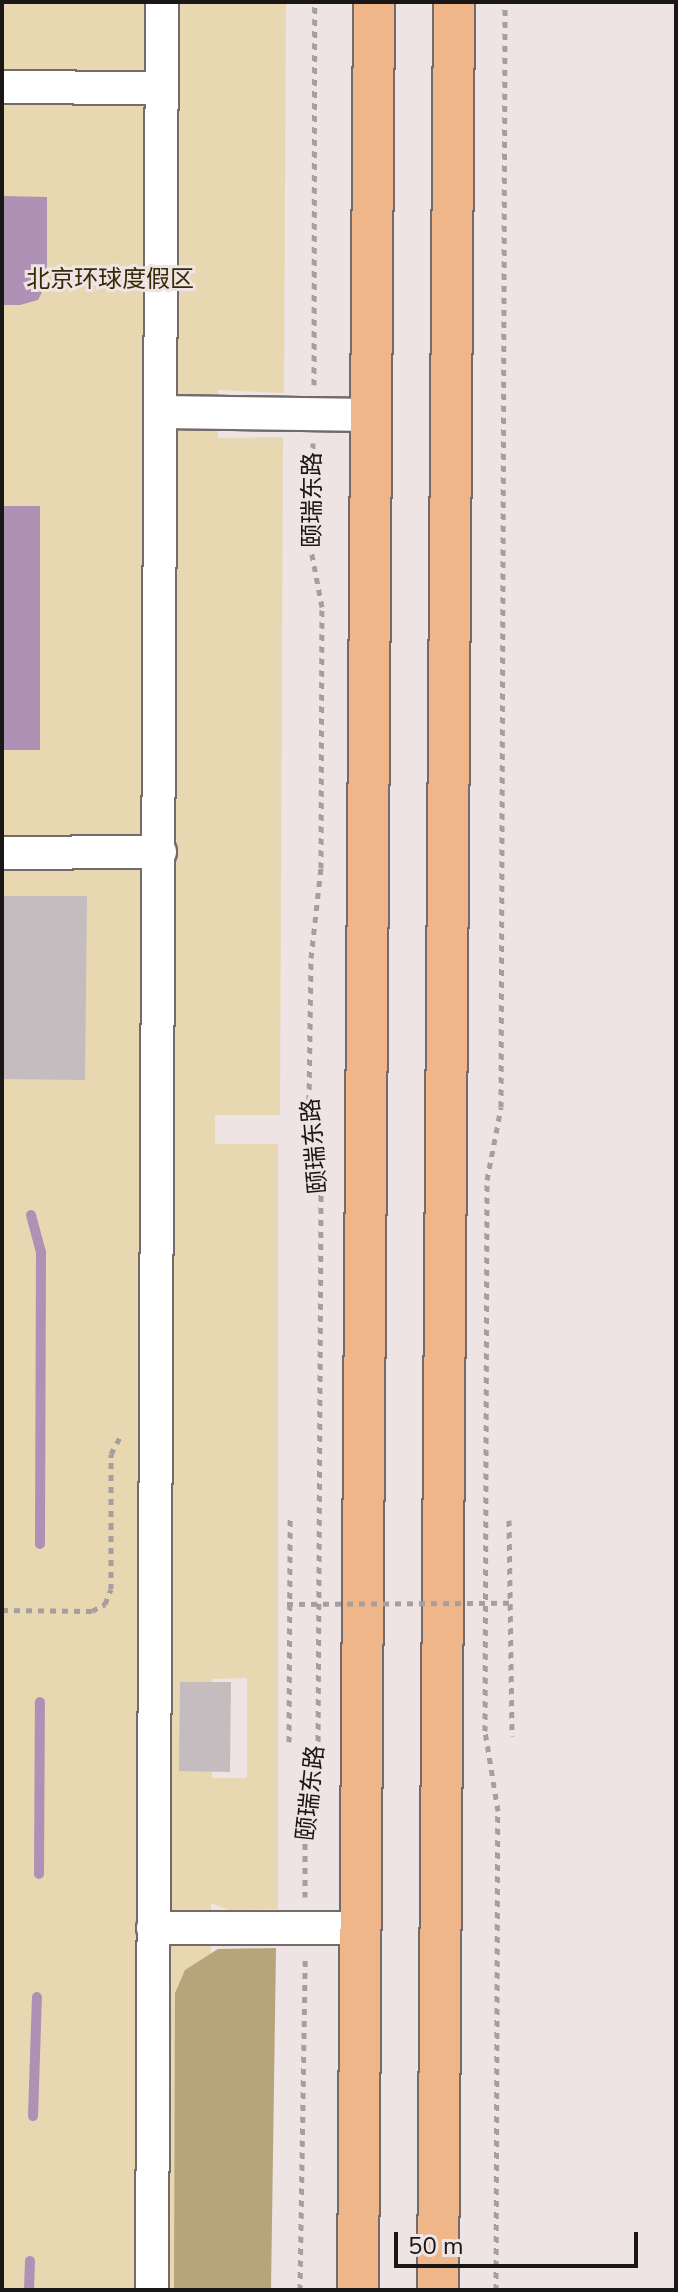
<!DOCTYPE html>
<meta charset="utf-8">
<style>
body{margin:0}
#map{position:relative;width:678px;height:2292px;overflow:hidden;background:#eee4e3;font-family:"Nunito Sans","Noto Sans SC",sans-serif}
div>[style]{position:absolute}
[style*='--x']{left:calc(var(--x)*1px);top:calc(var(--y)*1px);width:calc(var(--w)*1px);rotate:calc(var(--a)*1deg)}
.green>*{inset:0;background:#e7d8b2}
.forest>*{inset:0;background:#b6a57b}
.water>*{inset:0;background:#ae91b5}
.stream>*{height:10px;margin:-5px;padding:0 5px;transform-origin:5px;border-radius:5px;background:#ae91b5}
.building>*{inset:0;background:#c5bcbf}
.path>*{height:5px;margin-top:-2.5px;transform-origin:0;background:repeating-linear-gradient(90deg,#a79f9e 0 6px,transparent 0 12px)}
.roads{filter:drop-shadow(2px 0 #736a69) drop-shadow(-2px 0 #736a69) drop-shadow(0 2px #736a69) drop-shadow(0 -2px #736a69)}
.minor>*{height:32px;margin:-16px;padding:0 16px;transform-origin:16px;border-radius:16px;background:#fff}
.major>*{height:40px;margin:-20px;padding:0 20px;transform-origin:20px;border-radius:20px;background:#eeb689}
.path-bridge>*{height:5px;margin-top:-2.5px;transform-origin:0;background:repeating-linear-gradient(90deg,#a79f9e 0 6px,transparent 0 12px)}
span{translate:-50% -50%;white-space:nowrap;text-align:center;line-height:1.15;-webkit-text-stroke:6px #eee4e3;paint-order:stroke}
.park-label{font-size:24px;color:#372a05}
.street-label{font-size:24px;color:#1a1716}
.frame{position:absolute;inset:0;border:4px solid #1a1716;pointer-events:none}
.scale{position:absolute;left:394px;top:2232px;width:244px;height:36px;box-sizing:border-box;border:4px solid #1a1716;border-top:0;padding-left:10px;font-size:24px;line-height:28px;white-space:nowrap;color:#1a1716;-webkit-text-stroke:6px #eee4e3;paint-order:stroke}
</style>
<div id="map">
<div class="green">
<i style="clip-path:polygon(evenodd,2px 2px,286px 2px,284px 393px,218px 390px,218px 438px,283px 437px,280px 1115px,215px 1115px,215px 1144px,278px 1144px,278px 1909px,229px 1910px,211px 1903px,209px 2290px,2px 2290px,2px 2px,247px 1678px,247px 1778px,212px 1778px,212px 1679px,247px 1678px)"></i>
</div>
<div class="forest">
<i style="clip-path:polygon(276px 1948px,271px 2290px,174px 2290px,175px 1993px,185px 1970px,218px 1949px)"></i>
</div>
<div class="water">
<i style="clip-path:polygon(2px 196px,47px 197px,47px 282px,38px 300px,20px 305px,2px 305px)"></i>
<i style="clip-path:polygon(2px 506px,40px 506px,40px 750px,2px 750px)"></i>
</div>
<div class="stream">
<i style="--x:31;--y:1215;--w:38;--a:75"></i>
<i style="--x:41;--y:1252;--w:292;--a:90.2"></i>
<i style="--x:39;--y:1874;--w:172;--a:-89.7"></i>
<i style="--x:33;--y:2116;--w:119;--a:-88.1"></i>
<i style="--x:29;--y:2290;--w:29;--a:-88"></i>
</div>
<div class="building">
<i style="clip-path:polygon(2px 896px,87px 896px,85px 1080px,2px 1079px)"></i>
<i style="clip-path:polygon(180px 1682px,231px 1682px,230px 1772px,179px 1771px)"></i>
</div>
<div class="path">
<i style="--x:314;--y:385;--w:383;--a:-89.9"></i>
<i style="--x:509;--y:1520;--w:216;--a:89.2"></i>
<i style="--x:2;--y:1610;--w:90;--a:0.6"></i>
<i style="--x:92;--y:1611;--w:15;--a:-28"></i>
<i style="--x:105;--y:1604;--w:16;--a:-68"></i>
<i style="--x:111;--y:1589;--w:135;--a:-90"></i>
<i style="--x:111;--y:1454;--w:24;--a:-62"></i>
<i style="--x:289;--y:1742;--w:225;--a:-89.7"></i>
<i style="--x:305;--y:1897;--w:70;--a:-90"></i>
<i style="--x:305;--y:1827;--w:75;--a:-80"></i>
<i style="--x:318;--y:1753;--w:563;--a:-89.69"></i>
<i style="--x:321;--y:1190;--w:90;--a:-97.7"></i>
<i style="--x:309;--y:1101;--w:143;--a:-89.2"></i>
<i style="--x:311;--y:958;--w:91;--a:-83.7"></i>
<i style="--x:321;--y:868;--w:261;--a:-89.8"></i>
<i style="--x:322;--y:607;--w:64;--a:-100.8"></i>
<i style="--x:310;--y:544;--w:101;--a:-88.3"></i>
<i style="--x:300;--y:2290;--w:331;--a:-89.1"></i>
<i style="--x:496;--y:2290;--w:479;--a:-89.8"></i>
<i style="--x:498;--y:1811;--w:81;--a:-99.2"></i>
<i style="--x:485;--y:1731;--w:551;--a:-89.79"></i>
<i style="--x:487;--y:1180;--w:74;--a:-79.1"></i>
<i style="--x:501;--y:1107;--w:1105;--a:-89.79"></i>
</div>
<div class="roads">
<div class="minor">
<i style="--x:2;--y:87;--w:160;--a:0.4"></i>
<i style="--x:161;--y:412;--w:212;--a:0.8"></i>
<i style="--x:2;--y:853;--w:158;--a:-0.4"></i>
<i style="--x:153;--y:1928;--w:208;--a:0"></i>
<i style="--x:152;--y:2290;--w:2288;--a:-89.75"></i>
</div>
<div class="major">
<i style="--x:358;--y:2290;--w:2288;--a:-89.6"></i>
<i style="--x:438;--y:2290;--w:2288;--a:-89.6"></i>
</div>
</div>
<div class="path-bridge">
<i style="--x:287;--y:1604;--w:224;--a:-0.3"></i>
</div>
<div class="park-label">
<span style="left:110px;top:280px">北京环球度假区</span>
</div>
<div class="street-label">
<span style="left:313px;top:500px;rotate:-90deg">颐瑞东路</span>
<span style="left:315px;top:1146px;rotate:-95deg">颐瑞东路</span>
<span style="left:311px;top:1793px;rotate:-84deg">颐瑞东路</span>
</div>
<div class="frame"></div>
<div class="scale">50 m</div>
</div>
